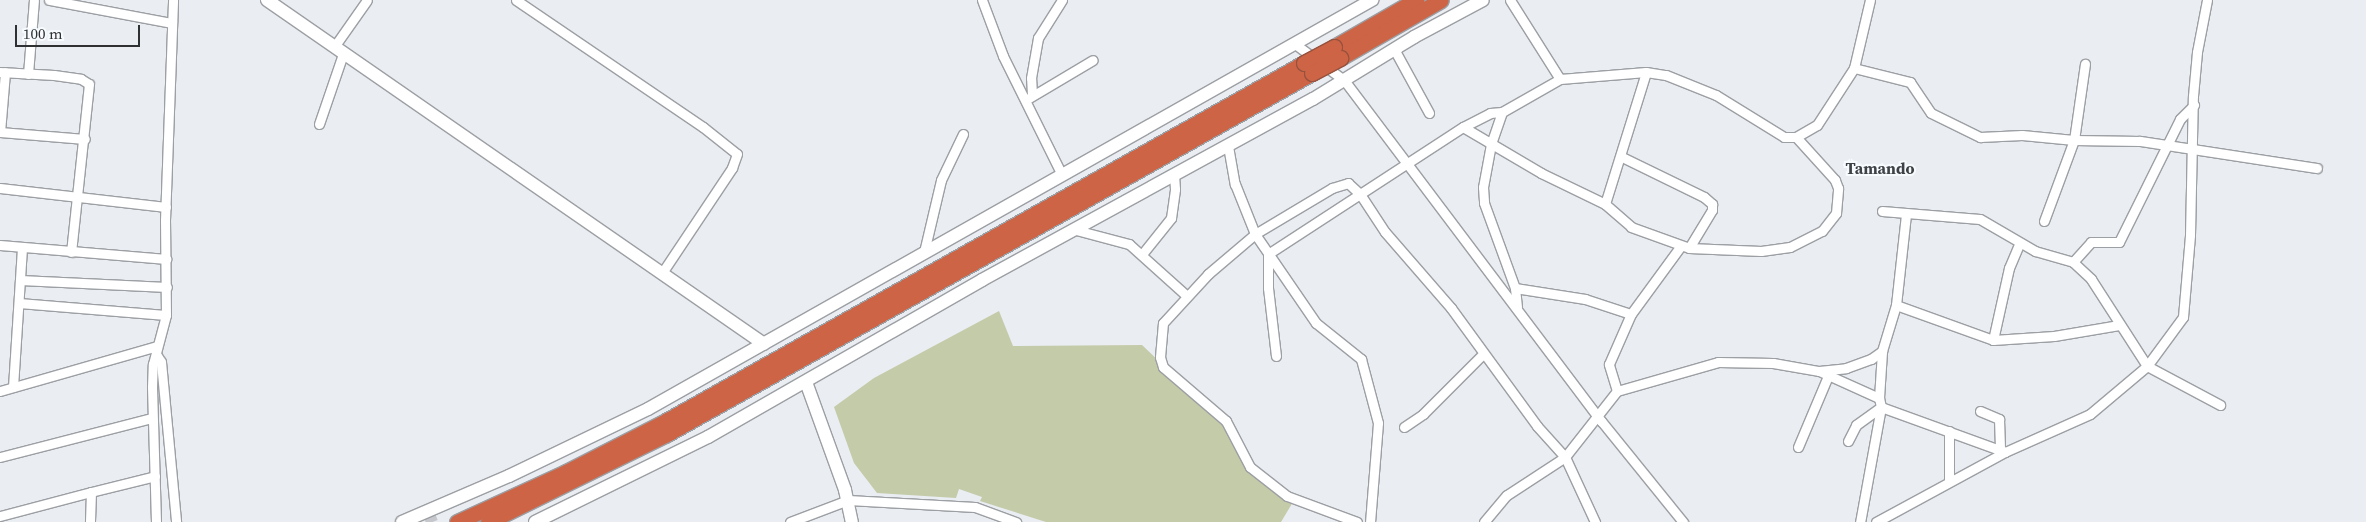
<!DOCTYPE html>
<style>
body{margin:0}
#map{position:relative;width:2366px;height:522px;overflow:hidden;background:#eaedf2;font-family:"Source Serif 4",serif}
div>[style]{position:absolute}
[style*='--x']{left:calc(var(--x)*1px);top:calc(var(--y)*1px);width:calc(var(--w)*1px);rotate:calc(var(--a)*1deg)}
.green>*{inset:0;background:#c4cba9}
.secondary-tunnel>*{height:12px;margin-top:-6px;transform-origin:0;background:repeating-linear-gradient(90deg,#c5c7cc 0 12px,transparent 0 18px)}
.roads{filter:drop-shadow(1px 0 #9c9fa3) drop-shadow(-1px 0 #9c9fa3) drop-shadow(0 1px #9c9fa3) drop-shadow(0 -1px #9c9fa3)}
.street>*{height:9px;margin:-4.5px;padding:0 4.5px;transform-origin:4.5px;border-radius:4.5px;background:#fff}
.secondary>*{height:12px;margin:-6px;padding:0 6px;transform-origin:6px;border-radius:6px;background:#fff}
.highway>*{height:15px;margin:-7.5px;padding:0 7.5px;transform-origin:7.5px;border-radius:7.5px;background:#cd6445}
.bridges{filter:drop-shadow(1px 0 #96523e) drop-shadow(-1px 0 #96523e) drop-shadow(0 1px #96523e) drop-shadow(0 -1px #96523e)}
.highway-bridge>*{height:15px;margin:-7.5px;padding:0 7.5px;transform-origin:7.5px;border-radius:7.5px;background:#cd6445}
span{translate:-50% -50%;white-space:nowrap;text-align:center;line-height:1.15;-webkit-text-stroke:4px #f8fbfe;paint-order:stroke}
.quarter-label{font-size:16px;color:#3e4145;font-weight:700}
.scale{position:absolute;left:15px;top:25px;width:125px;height:22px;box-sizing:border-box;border:2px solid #2f3032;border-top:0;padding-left:6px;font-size:15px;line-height:18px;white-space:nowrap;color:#2f3032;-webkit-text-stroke:4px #f8fbfe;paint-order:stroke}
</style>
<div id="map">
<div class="green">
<i style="clip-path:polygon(999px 311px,1013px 346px,1142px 345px,1225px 424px,1250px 470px,1293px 502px,1281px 522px,1046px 522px,980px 501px,982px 497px,959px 489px,956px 498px,877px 493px,854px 463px,834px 407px,874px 378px)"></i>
</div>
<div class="secondary-tunnel">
<i style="--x:428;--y:512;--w:11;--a:68"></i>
</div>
<div class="roads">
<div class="street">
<i style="--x:49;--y:0;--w:125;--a:10.6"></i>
<i style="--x:516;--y:0;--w:226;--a:34.2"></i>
<i style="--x:703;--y:127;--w:43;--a:38.5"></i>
<i style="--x:737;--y:154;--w:15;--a:110"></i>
<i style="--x:732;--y:168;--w:126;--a:123.7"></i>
<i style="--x:982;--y:0;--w:60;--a:69.4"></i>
<i style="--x:1003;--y:56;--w:133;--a:63.6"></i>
<i style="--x:1510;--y:0;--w:93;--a:57.7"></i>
<i style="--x:1560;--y:79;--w:86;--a:-4.7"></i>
<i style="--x:1646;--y:72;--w:20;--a:9"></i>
<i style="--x:1666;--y:75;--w:54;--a:21.8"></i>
<i style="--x:1716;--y:95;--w:80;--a:31.7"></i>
<i style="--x:1784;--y:137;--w:12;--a:0"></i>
<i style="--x:1796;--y:137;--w:24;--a:-30"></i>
<i style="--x:1817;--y:125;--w:68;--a:-57"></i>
<i style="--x:1854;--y:68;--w:70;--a:-76.8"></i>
<i style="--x:1295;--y:44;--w:61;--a:36.3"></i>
<i style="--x:1344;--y:80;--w:428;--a:53"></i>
<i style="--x:1602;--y:422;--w:129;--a:51"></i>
<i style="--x:334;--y:47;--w:57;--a:-54.9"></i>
<i style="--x:1394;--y:49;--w:73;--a:61.3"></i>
<i style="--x:1854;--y:68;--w:58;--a:14"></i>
<i style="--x:1910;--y:82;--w:37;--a:56"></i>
<i style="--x:1931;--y:113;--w:55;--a:26.1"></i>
<i style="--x:1980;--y:137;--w:42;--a:-2.7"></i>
<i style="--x:2022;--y:135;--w:52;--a:5.5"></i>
<i style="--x:2074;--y:140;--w:66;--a:0.9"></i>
<i style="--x:2140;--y:141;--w:179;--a:8.7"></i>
<i style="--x:0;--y:72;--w:54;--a:3.2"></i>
<i style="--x:54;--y:75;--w:27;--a:8"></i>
<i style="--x:81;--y:79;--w:9;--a:32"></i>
<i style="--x:89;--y:84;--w:169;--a:96.1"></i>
<i style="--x:28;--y:74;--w:74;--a:-85.4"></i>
<i style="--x:1032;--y:95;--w:17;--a:-93"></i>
<i style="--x:1031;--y:78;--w:41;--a:-80.1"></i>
<i style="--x:1038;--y:38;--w:45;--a:-57.7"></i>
<i style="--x:1029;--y:98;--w:74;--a:-30.7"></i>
<i style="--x:1502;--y:112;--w:34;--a:109"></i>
<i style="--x:1491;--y:144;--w:44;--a:100.5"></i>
<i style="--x:1483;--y:187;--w:16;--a:86"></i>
<i style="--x:1484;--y:203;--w:90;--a:70"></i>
<i style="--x:1515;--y:288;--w:19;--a:84"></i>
<i style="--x:319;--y:124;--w:74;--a:-71.1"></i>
<i style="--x:1463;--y:127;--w:91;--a:30.5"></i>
<i style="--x:1541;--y:173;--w:71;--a:25.8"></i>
<i style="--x:1605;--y:204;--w:35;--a:41"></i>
<i style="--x:1631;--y:227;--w:62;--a:19.9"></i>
<i style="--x:1689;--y:248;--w:72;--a:2.4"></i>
<i style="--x:1761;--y:251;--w:29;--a:-8"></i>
<i style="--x:1790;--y:247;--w:36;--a:-27"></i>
<i style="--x:1822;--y:231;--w:23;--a:-52"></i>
<i style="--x:1836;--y:213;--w:25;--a:-85"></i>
<i style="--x:1838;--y:188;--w:9;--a:-111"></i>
<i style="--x:1835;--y:180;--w:58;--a:-132.2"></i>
<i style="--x:0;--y:132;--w:85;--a:4.7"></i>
<i style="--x:0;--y:132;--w:60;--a:-85.2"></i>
<i style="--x:1228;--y:146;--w:39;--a:80"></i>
<i style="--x:1235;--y:184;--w:54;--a:68.2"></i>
<i style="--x:1255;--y:234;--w:108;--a:55.6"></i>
<i style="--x:1316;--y:323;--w:58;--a:38.7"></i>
<i style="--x:1361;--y:359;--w:66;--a:75.1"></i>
<i style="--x:1378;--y:423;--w:99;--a:94.6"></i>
<i style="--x:1622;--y:157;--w:91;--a:26"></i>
<i style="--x:1704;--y:197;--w:11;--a:41"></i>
<i style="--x:1712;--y:204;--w:6;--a:90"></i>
<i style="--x:1712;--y:210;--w:44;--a:121.2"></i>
<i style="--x:0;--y:188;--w:167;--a:6.5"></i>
<i style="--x:1605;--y:204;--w:138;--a:-72.7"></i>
<i style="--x:1882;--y:211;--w:98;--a:4.7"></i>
<i style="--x:1980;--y:219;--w:64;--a:30.2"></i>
<i style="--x:2035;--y:251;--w:40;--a:16"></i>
<i style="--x:2073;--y:262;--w:25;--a:43"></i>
<i style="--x:2091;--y:279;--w:103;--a:57.2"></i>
<i style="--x:2147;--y:366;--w:83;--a:28.1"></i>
<i style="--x:2044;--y:221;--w:86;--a:-69.7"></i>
<i style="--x:2074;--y:140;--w:77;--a:-81.8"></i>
<i style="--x:1076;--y:230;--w:55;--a:14.8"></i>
<i style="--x:1129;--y:244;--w:78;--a:41.9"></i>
<i style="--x:0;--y:245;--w:167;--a:4.8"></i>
<i style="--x:924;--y:252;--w:74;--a:-76.7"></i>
<i style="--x:941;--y:180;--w:51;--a:-64.4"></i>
<i style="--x:1143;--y:253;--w:45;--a:-51.3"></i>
<i style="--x:1171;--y:218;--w:29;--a:-82"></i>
<i style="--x:1175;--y:189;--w:13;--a:-94"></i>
<i style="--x:2073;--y:262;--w:27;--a:-48"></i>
<i style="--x:2091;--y:242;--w:28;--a:0"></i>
<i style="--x:2119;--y:242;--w:137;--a:-63.6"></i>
<i style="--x:2180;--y:119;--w:20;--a:-45"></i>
<i style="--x:20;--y:280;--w:147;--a:2.7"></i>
<i style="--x:1515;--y:288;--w:71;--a:8.9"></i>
<i style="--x:1585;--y:299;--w:48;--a:18.1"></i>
<i style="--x:19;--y:303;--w:147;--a:4.7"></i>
<i style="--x:1896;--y:305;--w:103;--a:19.8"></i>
<i style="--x:1993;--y:340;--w:61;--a:-3.8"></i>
<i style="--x:2054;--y:336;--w:66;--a:-9.6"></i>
<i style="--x:1993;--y:340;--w:74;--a:-77.5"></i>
<i style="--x:2009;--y:268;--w:26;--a:-67"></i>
<i style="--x:156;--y:354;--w:9;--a:58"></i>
<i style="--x:161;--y:362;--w:161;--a:84.6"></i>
<i style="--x:1276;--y:356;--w:68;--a:-96.7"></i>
<i style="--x:1268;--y:288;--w:34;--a:-90"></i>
<i style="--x:1268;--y:254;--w:233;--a:-33.1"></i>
<i style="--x:1463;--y:127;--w:30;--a:-27"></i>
<i style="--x:1490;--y:113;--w:12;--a:-5"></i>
<i style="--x:1502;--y:112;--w:67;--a:-29.6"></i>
<i style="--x:1819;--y:371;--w:66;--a:24.2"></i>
<i style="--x:1879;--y:398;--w:9;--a:77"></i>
<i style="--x:1881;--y:407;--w:117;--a:100.3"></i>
<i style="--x:13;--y:387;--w:140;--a:-86.3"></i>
<i style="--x:0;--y:391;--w:163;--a:-16"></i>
<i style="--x:1617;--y:391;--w:28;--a:-107"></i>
<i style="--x:1609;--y:364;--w:55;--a:-66.3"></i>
<i style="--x:1631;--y:314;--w:83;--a:-53.8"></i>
<i style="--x:1879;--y:398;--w:47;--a:-86.3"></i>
<i style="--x:1980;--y:411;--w:21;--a:23"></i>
<i style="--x:1999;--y:419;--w:32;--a:88"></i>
<i style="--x:1404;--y:427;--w:23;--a:-34"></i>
<i style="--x:1423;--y:414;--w:85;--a:-45"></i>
<i style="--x:1949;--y:431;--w:50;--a:90"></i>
<i style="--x:1848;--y:441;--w:18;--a:-63"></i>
<i style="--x:1856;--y:425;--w:31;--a:-36"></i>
<i style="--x:1881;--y:407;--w:132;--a:19.9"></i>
<i style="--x:1798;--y:447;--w:77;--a:-67.1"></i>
<i style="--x:0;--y:457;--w:157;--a:-14.4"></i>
<i style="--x:91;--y:492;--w:66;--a:-14"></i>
<i style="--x:0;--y:516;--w:94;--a:-14.8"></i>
<i style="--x:91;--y:492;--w:30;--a:92"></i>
<i style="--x:156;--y:522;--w:135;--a:-91.7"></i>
<i style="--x:152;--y:387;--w:23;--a:-88"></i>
<i style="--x:153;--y:364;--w:51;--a:-75.1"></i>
<i style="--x:166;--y:315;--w:95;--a:-90.6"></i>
<i style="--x:165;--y:220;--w:220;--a:-87.9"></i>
<i style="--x:790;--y:522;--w:62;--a:-20.8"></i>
<i style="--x:848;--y:500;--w:127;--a:3.2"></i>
<i style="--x:975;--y:507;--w:44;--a:20.1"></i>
<i style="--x:1357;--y:522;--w:75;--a:-159.6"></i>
<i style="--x:1287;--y:496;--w:47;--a:-141.9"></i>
<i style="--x:1250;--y:467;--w:52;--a:-117.6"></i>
<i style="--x:1226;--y:421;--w:83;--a:-139.4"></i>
<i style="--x:1163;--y:367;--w:10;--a:-107"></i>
<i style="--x:1160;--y:357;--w:34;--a:-85"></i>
<i style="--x:1163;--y:323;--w:67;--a:-47.4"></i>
<i style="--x:1208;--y:274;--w:62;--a:-40.4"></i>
<i style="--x:1255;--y:234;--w:90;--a:-30.9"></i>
<i style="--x:1332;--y:188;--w:17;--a:-17"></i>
<i style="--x:1348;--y:183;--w:16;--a:43"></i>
<i style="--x:1360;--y:194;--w:45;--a:56.7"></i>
<i style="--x:1385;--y:232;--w:101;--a:49"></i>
<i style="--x:1451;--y:308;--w:146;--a:53.9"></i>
<i style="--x:1537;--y:426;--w:42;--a:47.9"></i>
<i style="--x:1565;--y:457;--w:72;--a:65.2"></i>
<i style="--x:1484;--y:522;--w:35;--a:-50"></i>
<i style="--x:1507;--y:495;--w:69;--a:-33.2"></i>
<i style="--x:1565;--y:457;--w:84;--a:-51.8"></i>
<i style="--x:1617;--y:391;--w:105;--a:-16"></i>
<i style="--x:1718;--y:362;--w:55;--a:1"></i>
<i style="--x:1773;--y:363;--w:47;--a:9.9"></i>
<i style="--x:1819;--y:371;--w:27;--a:-6"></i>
<i style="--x:1846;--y:368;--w:27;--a:-20"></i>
<i style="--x:1871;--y:359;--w:14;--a:-36"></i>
<i style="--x:1882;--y:351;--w:48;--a:-73.1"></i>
<i style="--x:1896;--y:305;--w:92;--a:-83.7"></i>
<i style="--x:1876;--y:522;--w:147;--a:-28.5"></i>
<i style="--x:2005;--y:452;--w:93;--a:-24.1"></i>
<i style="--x:2090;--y:414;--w:75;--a:-40.1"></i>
<i style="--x:2147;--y:366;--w:61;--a:-53.7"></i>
<i style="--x:2183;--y:317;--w:82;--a:-85.1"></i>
<i style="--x:2190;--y:235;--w:139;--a:-88.8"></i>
<i style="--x:2193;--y:96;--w:44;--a:-84.8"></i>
<i style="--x:2197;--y:52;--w:53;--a:-79.1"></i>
</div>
<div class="secondary">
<i style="--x:267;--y:0;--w:604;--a:34.69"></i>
<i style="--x:806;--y:382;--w:115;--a:70.1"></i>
<i style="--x:845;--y:490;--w:33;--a:78"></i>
<i style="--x:402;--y:522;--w:116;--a:-23.3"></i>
<i style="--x:509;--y:476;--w:154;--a:-25.7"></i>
<i style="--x:648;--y:409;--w:832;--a:-29.46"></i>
<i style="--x:535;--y:522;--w:193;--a:-26.2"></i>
<i style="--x:708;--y:437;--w:316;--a:-29.8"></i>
<i style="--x:982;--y:280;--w:377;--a:-28.7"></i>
<i style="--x:1313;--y:99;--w:119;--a:-31.5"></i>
<i style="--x:1414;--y:37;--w:78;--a:-28.2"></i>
</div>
<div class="highway">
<i style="--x:1334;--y:47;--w:95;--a:-29.8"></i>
<i style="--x:1340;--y:58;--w:116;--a:-29.9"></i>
<i style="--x:457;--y:522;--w:120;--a:-24.6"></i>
<i style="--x:566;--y:472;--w:110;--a:-27"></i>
<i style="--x:664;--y:422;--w:734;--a:-29.29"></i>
<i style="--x:488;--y:522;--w:199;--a:-26.2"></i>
<i style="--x:667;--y:434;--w:739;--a:-29.24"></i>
</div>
</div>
<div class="bridges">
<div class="highway-bridge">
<i style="--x:1304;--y:63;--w:34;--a:-28"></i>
<i style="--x:1312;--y:73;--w:32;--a:-28"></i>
</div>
</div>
<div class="quarter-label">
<span style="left:1880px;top:168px">Tamando</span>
</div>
<div class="scale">100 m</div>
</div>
